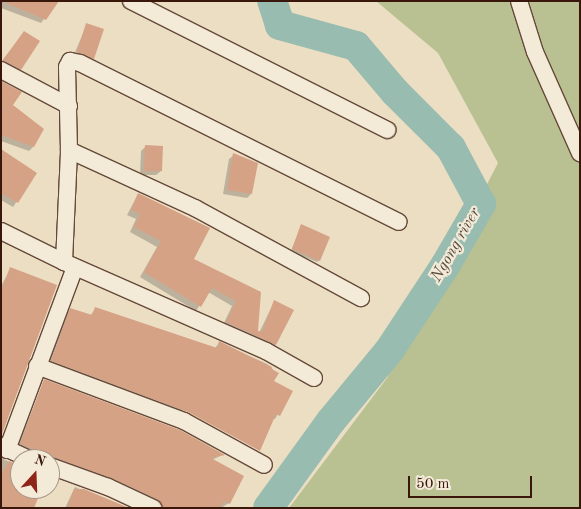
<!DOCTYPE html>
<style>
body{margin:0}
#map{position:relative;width:581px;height:509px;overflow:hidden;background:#ecdec3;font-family:"Old Standard TT",serif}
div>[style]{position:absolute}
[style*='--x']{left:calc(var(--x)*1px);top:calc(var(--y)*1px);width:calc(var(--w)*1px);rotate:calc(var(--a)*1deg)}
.green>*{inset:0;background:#b9c192}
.shadow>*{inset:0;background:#0003}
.river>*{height:30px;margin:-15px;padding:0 15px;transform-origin:15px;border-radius:15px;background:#99bcb0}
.building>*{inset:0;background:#d6a286}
.roads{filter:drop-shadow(1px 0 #664939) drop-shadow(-1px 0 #664939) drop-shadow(0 1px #664939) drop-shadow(0 -1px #664939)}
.street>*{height:16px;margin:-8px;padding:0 8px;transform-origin:8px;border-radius:8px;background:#f3ead8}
span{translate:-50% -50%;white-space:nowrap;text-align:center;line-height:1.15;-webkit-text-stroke:4.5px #f3ead8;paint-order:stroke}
.water-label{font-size:16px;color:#56493d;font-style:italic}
.frame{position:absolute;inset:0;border:2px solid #39170b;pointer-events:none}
.north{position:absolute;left:10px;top:449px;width:50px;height:50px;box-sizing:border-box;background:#f3ead8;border:1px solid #a99686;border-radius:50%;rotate:20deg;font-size:14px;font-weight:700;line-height:20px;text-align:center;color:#39170b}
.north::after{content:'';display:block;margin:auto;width:18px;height:22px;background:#8f2418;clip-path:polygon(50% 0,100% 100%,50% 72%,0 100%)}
.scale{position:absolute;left:408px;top:476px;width:124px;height:22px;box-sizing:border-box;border:2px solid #39170b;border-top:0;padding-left:6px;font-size:15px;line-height:18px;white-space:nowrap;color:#39170b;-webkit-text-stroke:4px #f3ead8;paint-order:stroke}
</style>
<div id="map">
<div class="green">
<i style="clip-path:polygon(376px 1px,580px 1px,580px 508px,289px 508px,387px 378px,498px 163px,438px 53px)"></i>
</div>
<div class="shadow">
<i style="clip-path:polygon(1px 1px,57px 1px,41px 23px,1px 8px)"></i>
<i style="clip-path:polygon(87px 24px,93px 58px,88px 62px,73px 57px)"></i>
<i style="clip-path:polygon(24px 33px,20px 69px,16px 73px,1px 62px)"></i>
<i style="clip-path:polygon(1px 83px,33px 147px,29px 151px,1px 141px)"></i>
<i style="clip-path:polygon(146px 146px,161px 171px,156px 175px,140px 175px,141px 151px)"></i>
<i style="clip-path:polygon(1px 150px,36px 173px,13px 207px,1px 200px)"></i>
<i style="clip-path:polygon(234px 155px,251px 194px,247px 198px,223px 194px,229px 159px)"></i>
<i style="clip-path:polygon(138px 194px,192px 259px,260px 292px,256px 332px,259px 333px,274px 302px,275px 345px,270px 349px,222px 327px,232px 306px,208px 292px,196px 311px,140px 277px,157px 247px,130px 232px,136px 219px,127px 215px)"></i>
<i style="clip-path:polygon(301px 226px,319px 260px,317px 262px,291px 251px)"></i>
<i style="clip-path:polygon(11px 268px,56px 286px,1px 433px,1px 286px)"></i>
<i style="clip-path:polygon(96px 308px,215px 348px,219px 343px,267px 364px,277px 373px,273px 382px,291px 392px,275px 419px,182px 410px,258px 452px,255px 454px,48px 364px,67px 313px,71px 310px,90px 316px)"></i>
<i style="clip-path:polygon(44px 381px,222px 455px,212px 460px,229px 503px,221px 508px,157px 508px,50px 459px,34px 459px,17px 448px)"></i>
<i style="clip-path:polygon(1px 458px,20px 467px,20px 489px,40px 489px,1px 508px)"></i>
<i style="clip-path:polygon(75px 487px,124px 508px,65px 508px)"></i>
</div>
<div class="river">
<i style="--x:268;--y:508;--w:107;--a:-54.1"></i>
<i style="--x:331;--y:421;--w:91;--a:-50.4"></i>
<i style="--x:389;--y:351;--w:102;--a:-56.6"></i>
<i style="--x:445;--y:266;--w:72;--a:-59.9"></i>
<i style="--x:481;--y:204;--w:64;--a:-118.2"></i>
<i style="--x:451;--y:148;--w:79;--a:-135"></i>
<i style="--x:395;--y:92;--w:60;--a:-130.3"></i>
<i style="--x:356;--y:46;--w:79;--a:-164.6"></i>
<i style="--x:280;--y:25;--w:25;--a:-108"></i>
</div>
<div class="building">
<i style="clip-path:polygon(2px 1px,59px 1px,46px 20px)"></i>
<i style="clip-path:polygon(86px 23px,104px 29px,94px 59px,77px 52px)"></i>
<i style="clip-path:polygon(24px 31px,40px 41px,21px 70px,3px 60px)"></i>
<i style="clip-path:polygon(1px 81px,22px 92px,13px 105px,44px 129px,34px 147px,1px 135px)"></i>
<i style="clip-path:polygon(145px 145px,163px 146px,162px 171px,144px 171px)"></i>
<i style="clip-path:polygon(1px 149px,37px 173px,18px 203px,1px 193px)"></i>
<i style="clip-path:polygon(233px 153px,258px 163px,252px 194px,227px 190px)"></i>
<i style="clip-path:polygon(138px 193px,210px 228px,194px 259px,261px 292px,258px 331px,262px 332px,274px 300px,294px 310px,276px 345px,226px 322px,236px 301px,212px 288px,201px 307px,144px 272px,161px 241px,134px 227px,140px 214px,131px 210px)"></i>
<i style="clip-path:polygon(301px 224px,330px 237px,320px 261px,292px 249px)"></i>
<i style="clip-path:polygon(10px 267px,57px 285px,2px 434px,1px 291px)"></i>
<i style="clip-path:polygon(95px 307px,217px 348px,219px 341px,272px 367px,271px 369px,279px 373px,274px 381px,293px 391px,280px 416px,276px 414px,260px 451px,188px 412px,51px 361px,70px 308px,92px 315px)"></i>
<i style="clip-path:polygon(44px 379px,180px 430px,225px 455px,211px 458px,244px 476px,230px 504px,224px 501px,220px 508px,163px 508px,157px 499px,111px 478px,53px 457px,39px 459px,34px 450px,20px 444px)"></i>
<i style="clip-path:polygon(9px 461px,20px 466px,20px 489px,42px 489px,34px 508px,1px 508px,1px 475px)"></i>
<i style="clip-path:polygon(74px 489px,84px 489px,129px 508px,67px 508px)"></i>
</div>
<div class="roads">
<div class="street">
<i style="--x:131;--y:1;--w:287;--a:26.7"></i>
<i style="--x:519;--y:1;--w:53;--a:72.6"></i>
<i style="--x:535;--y:52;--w:111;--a:66"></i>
<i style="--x:1;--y:70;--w:77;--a:27.9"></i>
<i style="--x:69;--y:150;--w:139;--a:24.7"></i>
<i style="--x:195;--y:208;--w:189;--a:28.5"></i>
<i style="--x:1;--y:231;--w:70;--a:26.2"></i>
<i style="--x:64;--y:262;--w:221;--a:23.8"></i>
<i style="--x:266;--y:351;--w:55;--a:29.4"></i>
<i style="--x:64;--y:262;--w:112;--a:-87.4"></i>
<i style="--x:69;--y:150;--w:83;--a:-91.4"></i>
<i style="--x:67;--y:67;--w:7;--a:-63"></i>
<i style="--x:70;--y:61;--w:10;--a:11"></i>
<i style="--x:80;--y:63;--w:356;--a:26.5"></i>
<i style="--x:37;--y:366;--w:157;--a:20.5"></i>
<i style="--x:184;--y:421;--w:91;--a:28.8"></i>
<i style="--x:1;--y:446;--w:31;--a:25"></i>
<i style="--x:7;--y:450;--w:195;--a:-69.6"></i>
<i style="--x:50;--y:466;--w:62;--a:19.9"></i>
<i style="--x:108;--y:487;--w:50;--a:25"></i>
</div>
</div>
<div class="water-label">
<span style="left:456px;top:245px;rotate:-60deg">Ngong river</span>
</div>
<div class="frame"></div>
<div class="north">N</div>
<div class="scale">50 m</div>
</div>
